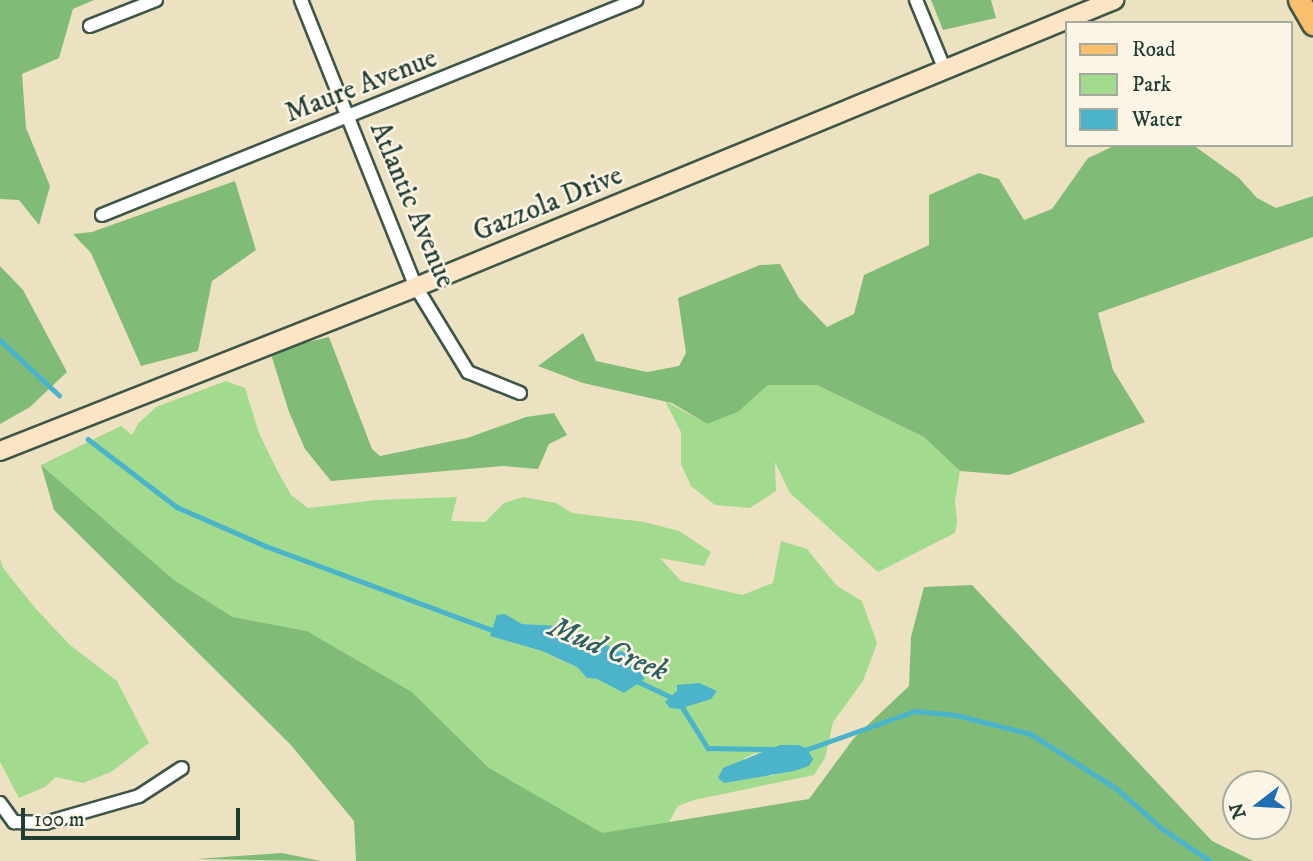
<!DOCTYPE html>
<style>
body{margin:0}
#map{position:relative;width:1313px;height:861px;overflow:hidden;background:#ece2c1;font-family:"IM FELL DW Pica",serif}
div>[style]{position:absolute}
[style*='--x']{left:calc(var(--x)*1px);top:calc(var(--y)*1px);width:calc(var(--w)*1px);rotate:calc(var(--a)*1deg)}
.green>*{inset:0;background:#a2db8d}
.forest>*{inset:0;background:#81bb78}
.water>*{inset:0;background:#4bb3ca}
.stream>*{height:4.5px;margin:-2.25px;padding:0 2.25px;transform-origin:2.25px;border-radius:2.25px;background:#4bb3ca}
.roads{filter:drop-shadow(2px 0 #3e5649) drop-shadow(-2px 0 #3e5649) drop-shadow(0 2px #3e5649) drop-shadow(0 -2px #3e5649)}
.street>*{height:12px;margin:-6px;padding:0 6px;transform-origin:6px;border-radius:6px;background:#fff}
.secondary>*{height:18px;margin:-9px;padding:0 9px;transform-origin:9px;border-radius:9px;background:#fce5c4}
.primary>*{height:21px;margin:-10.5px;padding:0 10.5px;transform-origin:10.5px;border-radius:10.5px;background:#f8bf6c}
span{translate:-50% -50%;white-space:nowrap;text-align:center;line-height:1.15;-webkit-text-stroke:5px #fcf5e5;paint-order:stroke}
.street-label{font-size:28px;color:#1f3d34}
.water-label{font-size:30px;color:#2c6061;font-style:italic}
.legend{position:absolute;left:1065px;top:21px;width:228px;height:126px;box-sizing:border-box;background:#fcf5e5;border:2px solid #a4ab9e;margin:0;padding:9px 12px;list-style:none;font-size:21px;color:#1f3d34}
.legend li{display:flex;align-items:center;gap:14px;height:35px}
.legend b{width:35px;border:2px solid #a4ab9e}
.north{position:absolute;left:1222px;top:770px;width:70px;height:70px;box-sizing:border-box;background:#fcf5e5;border:2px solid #a4ab9e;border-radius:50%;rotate:253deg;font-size:19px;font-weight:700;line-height:28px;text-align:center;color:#1f3d34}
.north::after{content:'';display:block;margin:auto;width:24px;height:32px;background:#1f6fb2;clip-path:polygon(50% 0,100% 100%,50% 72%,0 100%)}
.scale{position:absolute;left:21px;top:808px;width:219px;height:32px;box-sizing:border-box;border:4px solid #1f3d34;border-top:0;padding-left:9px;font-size:21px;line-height:24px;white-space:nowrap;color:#1f3d34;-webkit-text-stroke:5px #fcf5e5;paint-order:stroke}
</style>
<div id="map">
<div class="green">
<i style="clip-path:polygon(evenodd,226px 381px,245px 388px,259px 433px,277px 470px,291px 495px,308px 508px,377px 500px,457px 497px,451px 521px,485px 522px,504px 503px,523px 497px,556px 503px,572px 513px,644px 522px,679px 531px,711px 552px,704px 566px,660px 558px,681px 581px,742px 595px,773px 583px,781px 541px,807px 549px,837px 586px,862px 601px,877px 643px,863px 681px,833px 722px,825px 758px,814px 775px,694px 800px,678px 806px,669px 822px,602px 834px,489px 768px,412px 692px,307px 631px,233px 617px,174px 580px,41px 465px,121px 426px,132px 435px,138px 424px,156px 407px,226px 381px,505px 614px,522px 624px,561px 626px,637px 658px,624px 693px,597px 679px,587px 678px,577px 667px,542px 651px,490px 636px,505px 614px,226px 381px,755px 753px,809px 766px,770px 776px,743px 759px,755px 753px)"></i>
<i style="clip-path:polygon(768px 385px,817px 385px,924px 437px,960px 471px,955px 501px,957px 522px,955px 533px,878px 572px,790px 493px,775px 462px,776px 491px,750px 508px,715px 505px,691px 486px,681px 464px,681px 432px,665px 401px,707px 424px,738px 412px)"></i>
<i style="clip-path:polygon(0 559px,3px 568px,36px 609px,70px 645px,117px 681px,149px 743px,111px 772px,83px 783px,56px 777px,45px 787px,19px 798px,0 762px)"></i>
</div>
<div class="forest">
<i style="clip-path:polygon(0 0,94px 0,73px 9px,59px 58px,22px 74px,26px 128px,50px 186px,39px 225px,19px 200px,0 199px)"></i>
<i style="clip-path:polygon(931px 0,991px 0,996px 18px,943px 30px)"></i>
<i style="clip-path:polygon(1116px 145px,1193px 145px,1239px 178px,1257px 198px,1276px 208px,1313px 196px,1313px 237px,1098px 313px,1113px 370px,1145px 422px,1009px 475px,960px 471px,924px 437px,817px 385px,768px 385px,738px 412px,707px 424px,672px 403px,583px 383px,538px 366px,583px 333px,596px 361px,647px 372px,679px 366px,686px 353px,678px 298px,760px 265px,780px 264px,799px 298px,827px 327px,854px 314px,864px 275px,929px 245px,929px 195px,979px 173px,999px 179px,1024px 220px,1052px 209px,1088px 158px)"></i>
<i style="clip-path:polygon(235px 181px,256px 250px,212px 281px,198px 351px,141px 366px,91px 253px,73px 234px,92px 232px)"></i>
<i style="clip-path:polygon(0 266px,23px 290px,67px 372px,30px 407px,0 424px)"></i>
<i style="clip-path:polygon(329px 337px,372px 449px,380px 456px,467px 438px,526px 417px,554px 413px,567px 435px,549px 444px,538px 469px,503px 466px,331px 481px,305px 449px,289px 412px,270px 351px)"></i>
<i style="clip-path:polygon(41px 465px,174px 580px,233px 617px,307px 631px,412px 692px,489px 768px,602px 833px,809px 799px,854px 738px,909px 686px,911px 637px,924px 587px,972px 585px,1212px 841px,1253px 861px,356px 861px,354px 821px,290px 744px,54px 510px)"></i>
<i style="clip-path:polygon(282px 853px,321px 861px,196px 859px)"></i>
</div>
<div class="water">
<i style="clip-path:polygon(505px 614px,522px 624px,561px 626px,637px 658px,646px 664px,644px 679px,624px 693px,597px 679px,587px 678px,577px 667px,542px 651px,490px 636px,497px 615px)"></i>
<i style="clip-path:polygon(699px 683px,717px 691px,711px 699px,679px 709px,670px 708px,665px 702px,677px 691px,677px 685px)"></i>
<i style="clip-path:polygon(780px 745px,799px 745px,807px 749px,813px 759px,809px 766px,794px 771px,724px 783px,718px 778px,723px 768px)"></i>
</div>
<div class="stream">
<i style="--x:0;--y:340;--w:81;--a:43"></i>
<i style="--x:88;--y:439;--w:112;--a:37.4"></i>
<i style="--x:177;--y:507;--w:97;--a:23.7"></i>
<i style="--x:266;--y:546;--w:244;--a:20.4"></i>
<i style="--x:635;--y:680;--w:44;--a:25.4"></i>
<i style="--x:681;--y:705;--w:51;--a:57.9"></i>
<i style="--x:708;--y:748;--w:63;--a:0.9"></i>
<i style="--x:805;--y:750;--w:117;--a:-19.5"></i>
<i style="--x:915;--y:711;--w:41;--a:5.6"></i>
<i style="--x:956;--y:715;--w:77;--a:14.2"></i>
<i style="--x:1031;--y:734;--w:102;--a:32.6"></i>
<i style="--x:1117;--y:789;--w:61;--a:41"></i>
<i style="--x:1163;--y:829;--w:57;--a:34.2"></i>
</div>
<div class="roads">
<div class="street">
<i style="--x:301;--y:0;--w:309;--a:68.2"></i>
<i style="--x:416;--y:287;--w:100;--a:58.5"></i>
<i style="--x:468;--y:372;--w:56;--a:22"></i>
<i style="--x:916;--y:0;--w:76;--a:67.5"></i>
<i style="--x:90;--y:26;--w:71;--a:-21.5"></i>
<i style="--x:102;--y:215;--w:576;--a:-21.93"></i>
<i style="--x:0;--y:803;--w:24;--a:54"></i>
<i style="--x:14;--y:822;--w:31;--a:2"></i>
<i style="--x:45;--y:823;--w:98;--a:-16"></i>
<i style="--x:139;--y:796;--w:51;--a:-33.1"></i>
</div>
<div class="secondary">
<i style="--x:0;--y:451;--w:447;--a:-21.5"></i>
<i style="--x:416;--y:287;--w:755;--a:-22.35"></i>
</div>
<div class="primary">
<i style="--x:1299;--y:0;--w:28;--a:60"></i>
</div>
</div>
<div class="street-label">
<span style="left:361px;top:86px;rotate:-21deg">Maure Avenue</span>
<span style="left:548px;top:204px;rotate:-22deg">Gazzola Drive</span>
<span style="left:412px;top:205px;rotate:67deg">Atlantic Avenue</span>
</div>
<div class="water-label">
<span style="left:608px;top:650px;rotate:22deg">Mud Creek</span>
</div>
<ul class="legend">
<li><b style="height:9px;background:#f8bf6c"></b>Road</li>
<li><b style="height:19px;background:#a2db8d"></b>Park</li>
<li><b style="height:19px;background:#4bb3ca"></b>Water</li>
</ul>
<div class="north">N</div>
<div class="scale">100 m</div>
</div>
